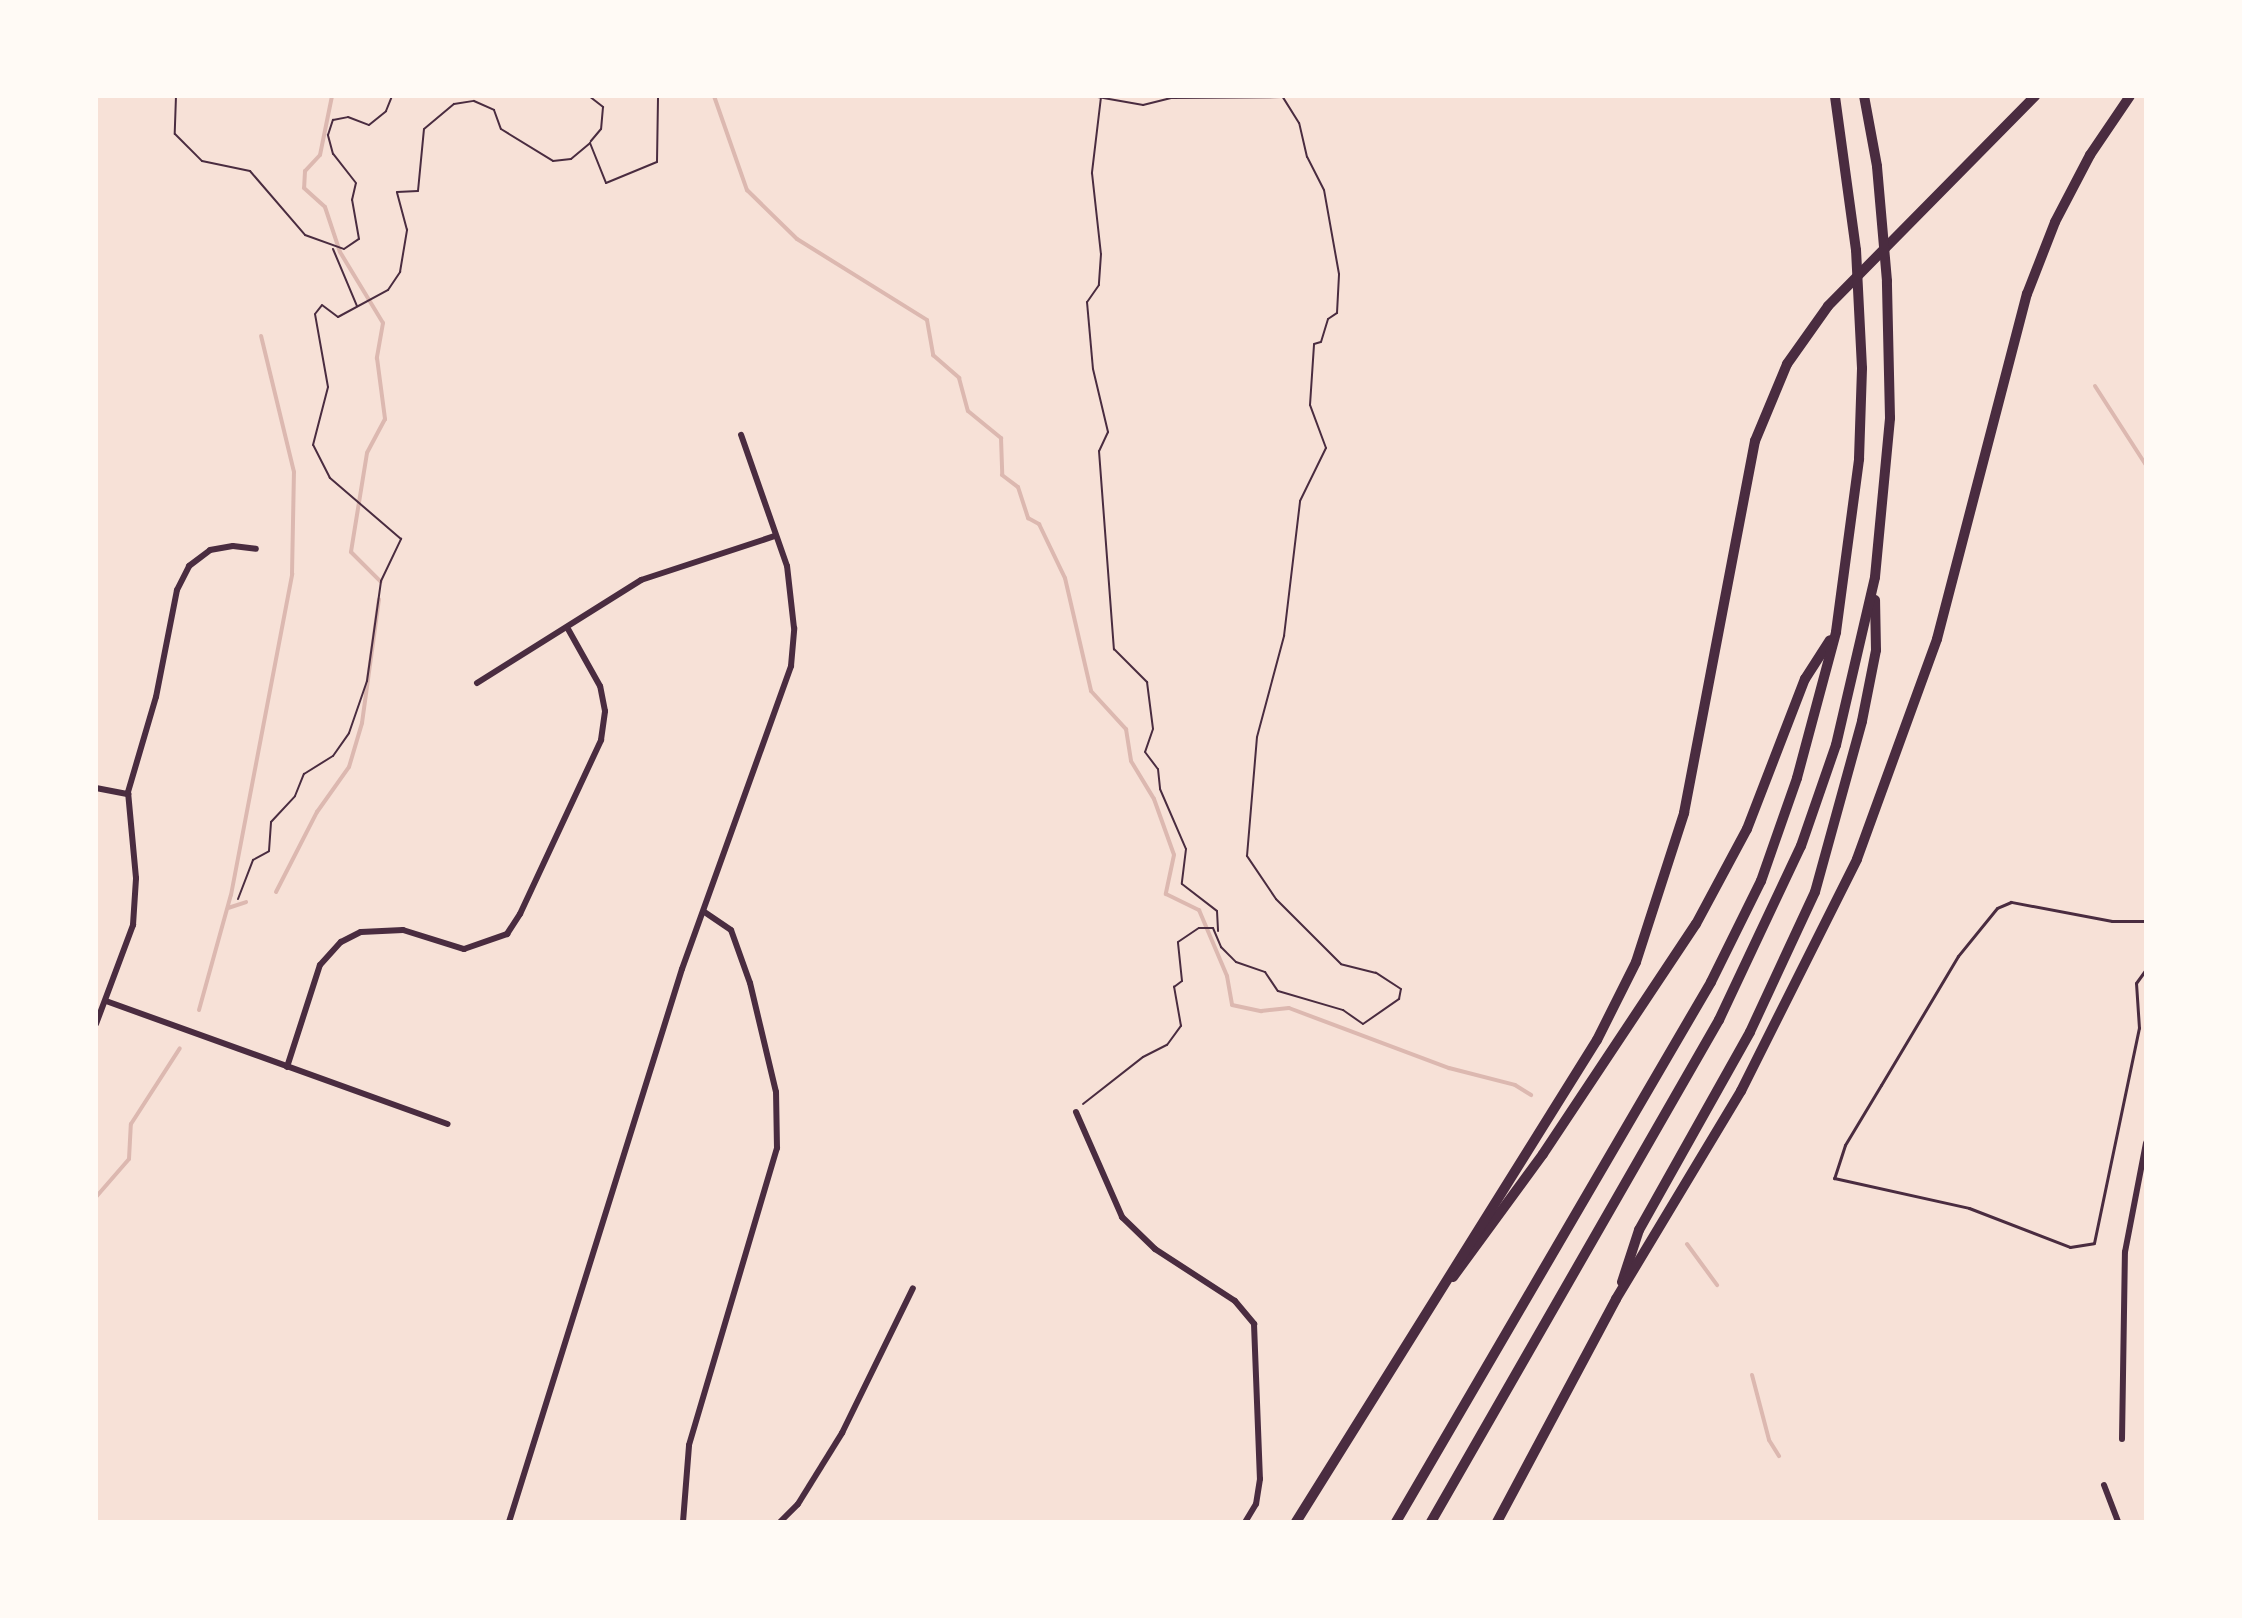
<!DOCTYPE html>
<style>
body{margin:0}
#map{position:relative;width:2242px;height:1618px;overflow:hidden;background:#f7e1d7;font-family:Rubik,sans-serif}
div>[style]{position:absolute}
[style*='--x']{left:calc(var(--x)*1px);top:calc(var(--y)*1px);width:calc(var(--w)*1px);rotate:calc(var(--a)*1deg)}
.stream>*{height:4px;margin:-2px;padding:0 2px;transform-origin:2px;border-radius:2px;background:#dcb8b0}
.path>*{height:2px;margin:-1px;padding:0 1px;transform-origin:1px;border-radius:1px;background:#4a2c40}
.service>*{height:3px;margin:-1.5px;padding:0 1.5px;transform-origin:1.5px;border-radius:1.5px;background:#4a2c40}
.minor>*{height:6px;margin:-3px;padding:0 3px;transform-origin:3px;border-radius:3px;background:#4a2c40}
.motorway>*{height:10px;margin:-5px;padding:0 5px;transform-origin:5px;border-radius:5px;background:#4a2c40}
span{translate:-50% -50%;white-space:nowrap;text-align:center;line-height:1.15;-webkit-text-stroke:8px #fffaf5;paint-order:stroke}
.frame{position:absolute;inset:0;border:98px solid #fffaf5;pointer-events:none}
</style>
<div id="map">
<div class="stream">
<i style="--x:332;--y:96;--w:60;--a:101.5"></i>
<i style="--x:320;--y:155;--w:22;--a:133"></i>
<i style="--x:305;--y:171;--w:17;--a:93"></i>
<i style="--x:304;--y:188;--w:28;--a:42"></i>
<i style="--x:325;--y:207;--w:47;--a:71.6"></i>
<i style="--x:340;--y:252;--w:83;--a:58.8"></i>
<i style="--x:383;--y:323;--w:36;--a:100"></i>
<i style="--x:377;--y:358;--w:62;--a:82.5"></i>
<i style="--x:385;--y:419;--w:38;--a:118"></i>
<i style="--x:367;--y:453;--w:100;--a:99.2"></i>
<i style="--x:351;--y:552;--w:42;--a:45"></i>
<i style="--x:714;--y:96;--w:100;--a:70.7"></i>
<i style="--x:747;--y:190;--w:70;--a:44.4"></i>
<i style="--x:797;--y:239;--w:153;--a:31.9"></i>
<i style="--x:927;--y:320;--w:36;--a:80"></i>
<i style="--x:933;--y:355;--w:35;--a:41"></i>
<i style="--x:959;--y:378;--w:34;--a:75"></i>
<i style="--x:968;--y:411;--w:43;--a:39.3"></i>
<i style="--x:1001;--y:438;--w:37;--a:88"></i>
<i style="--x:1002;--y:475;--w:20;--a:37"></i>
<i style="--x:1018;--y:487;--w:33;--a:72"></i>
<i style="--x:1028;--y:518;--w:13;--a:29"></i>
<i style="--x:1039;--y:524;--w:60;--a:64.3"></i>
<i style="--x:1065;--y:578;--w:116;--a:77"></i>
<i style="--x:1091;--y:691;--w:52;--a:47.4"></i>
<i style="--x:1126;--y:729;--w:32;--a:81"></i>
<i style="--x:1131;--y:761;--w:44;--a:58.8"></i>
<i style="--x:1154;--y:799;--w:59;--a:70.3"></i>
<i style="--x:1174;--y:855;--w:40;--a:102"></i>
<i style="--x:1166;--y:894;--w:37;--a:26"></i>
<i style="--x:1199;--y:910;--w:72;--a:67"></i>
<i style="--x:1227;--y:976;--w:29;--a:80"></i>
<i style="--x:1232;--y:1005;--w:30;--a:12"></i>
<i style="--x:1261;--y:1011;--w:28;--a:-6"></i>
<i style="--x:1289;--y:1008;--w:171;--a:20.6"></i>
<i style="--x:1449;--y:1068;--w:68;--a:14.4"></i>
<i style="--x:1515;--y:1085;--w:19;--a:32"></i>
<i style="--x:2095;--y:386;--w:94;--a:57.2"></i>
<i style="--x:276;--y:892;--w:90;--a:-62.9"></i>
<i style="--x:317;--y:812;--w:55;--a:-54.6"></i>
<i style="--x:349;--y:767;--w:46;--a:-73.5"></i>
<i style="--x:362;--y:723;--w:125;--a:-82.2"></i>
<i style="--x:228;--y:908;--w:19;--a:-18"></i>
<i style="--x:199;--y:1010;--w:119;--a:-74.5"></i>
<i style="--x:231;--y:895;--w:327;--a:-79.2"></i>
<i style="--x:292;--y:574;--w:102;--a:-88.9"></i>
<i style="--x:294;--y:472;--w:140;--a:-103.6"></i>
<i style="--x:96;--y:1197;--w:50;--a:-49"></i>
<i style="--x:129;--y:1159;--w:35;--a:-87"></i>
<i style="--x:131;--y:1124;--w:90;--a:-57.2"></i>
<i style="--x:1687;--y:1244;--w:51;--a:53.8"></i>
<i style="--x:1752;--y:1375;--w:67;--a:75.3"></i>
<i style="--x:1769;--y:1440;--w:19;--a:58"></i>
</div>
<div class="path">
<i style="--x:176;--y:96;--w:38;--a:92"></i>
<i style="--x:175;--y:134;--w:38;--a:45"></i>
<i style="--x:202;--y:161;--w:49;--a:11.8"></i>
<i style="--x:250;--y:171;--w:84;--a:49.3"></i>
<i style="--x:305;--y:235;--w:41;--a:19.7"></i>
<i style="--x:344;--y:249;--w:18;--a:-34"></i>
<i style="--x:359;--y:239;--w:40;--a:-100"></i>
<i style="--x:352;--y:200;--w:17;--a:-77"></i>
<i style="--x:356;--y:183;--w:37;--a:-128"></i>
<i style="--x:333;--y:154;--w:20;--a:-105"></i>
<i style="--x:328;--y:135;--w:16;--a:-72"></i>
<i style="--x:333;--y:120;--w:15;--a:-11"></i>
<i style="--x:348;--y:117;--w:22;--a:21"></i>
<i style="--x:369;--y:125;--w:22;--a:-39"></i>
<i style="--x:386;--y:111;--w:16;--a:-68"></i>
<i style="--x:589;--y:96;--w:18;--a:38"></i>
<i style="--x:603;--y:107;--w:22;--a:95"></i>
<i style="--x:601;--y:129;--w:16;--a:130"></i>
<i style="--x:1092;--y:96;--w:52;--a:10"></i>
<i style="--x:1143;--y:105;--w:30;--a:-14"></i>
<i style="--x:1172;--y:98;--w:109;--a:-0.5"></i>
<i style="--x:1101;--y:97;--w:77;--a:96.8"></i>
<i style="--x:1092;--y:173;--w:81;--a:83.7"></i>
<i style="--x:1101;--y:254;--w:31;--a:94"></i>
<i style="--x:1099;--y:285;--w:21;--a:125"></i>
<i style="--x:1087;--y:302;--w:67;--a:84.9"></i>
<i style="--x:1093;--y:369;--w:65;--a:76.6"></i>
<i style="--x:1108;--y:432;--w:21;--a:115"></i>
<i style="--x:1099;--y:451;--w:199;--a:85.7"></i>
<i style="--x:1114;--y:649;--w:47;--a:45"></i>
<i style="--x:1147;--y:682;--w:47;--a:82.7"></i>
<i style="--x:1153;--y:729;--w:24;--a:109"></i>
<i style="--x:1145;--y:752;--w:21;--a:53"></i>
<i style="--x:1158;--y:769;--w:20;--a:84"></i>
<i style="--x:1160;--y:789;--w:65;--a:66.6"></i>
<i style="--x:1186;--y:849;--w:35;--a:97"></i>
<i style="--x:1182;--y:884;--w:44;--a:37.6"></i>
<i style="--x:1217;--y:911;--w:20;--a:87"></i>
<i style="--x:333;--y:249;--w:62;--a:67.2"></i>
<i style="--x:238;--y:899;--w:42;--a:-69"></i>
<i style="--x:253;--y:860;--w:18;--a:-29"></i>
<i style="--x:269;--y:851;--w:29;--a:-86"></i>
<i style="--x:271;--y:822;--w:35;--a:-47"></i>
<i style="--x:295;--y:796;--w:24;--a:-68"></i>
<i style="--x:304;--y:774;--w:34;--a:-32"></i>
<i style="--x:333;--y:756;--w:28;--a:-55"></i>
<i style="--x:349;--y:733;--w:55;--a:-70.9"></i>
<i style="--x:367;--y:681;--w:101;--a:-82"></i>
<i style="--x:381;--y:581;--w:47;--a:-64.5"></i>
<i style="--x:401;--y:539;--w:94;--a:-139.3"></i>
<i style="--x:330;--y:478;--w:37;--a:-117"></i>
<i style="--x:313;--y:445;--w:60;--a:-75.5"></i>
<i style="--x:328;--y:387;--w:74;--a:-100.1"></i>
<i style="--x:315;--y:314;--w:11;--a:-52"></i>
<i style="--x:322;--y:305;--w:20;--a:37"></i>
<i style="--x:338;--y:317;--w:57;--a:-28.4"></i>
<i style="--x:388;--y:290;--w:22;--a:-56"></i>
<i style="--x:400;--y:272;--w:43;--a:-80.5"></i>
<i style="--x:407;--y:230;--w:39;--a:-105"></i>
<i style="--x:397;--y:192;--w:21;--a:-3"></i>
<i style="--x:418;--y:191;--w:62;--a:-84.5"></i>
<i style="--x:424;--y:129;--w:39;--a:-40"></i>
<i style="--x:454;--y:104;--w:20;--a:-9"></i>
<i style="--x:474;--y:101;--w:22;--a:24"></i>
<i style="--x:494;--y:110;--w:20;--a:70"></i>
<i style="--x:501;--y:129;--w:61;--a:31.6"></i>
<i style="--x:553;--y:161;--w:18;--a:-6"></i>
<i style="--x:571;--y:159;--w:25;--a:-40"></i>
<i style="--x:590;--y:143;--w:43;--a:68.2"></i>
<i style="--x:606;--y:183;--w:55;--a:-22.4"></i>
<i style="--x:657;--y:162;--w:66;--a:-89.1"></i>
<i style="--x:1083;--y:1104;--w:76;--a:-38.1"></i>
<i style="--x:1143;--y:1057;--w:27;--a:-27"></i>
<i style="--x:1167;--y:1045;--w:24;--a:-54"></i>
<i style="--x:1181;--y:1026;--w:40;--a:-100"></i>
<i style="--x:1174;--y:987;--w:10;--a:-37"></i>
<i style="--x:1182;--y:981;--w:39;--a:-96"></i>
<i style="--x:1178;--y:942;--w:25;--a:-34"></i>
<i style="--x:1199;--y:928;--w:14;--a:0"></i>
<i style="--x:1213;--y:928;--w:21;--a:67"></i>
<i style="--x:1221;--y:947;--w:21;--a:45"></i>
<i style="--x:1236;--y:962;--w:31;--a:19"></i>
<i style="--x:1265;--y:972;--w:23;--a:56"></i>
<i style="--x:1278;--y:991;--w:68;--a:16.3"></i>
<i style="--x:1343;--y:1010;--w:24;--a:35"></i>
<i style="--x:1363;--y:1024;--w:44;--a:-34.8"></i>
<i style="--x:1399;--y:999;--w:10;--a:-79"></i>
<i style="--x:1401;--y:989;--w:30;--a:-147"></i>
<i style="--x:1376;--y:973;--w:36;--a:-166"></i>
<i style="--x:1341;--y:964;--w:92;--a:-135"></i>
<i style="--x:1276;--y:899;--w:52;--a:-124"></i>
<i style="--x:1247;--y:856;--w:119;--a:-85.2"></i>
<i style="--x:1257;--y:737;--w:105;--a:-75"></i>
<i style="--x:1284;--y:636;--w:136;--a:-83.2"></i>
<i style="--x:1300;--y:501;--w:59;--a:-63.9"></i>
<i style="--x:1326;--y:448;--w:46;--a:-110.4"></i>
<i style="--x:1310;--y:405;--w:61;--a:-86.2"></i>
<i style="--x:1314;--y:344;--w:7;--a:-16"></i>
<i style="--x:1321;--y:342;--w:24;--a:-73"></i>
<i style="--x:1328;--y:319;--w:11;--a:-34"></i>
<i style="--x:1337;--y:313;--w:39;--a:-87"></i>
<i style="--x:1339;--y:274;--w:85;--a:-100.1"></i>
<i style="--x:1324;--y:190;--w:37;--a:-117"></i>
<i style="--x:1307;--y:157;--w:35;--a:-103"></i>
<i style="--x:1299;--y:123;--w:32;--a:-122"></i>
</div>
<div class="service">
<i style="--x:2146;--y:921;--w:34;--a:180"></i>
<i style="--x:2112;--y:921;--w:103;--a:-169.3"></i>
<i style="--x:2011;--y:902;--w:15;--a:157"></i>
<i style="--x:1997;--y:908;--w:62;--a:129.1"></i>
<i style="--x:1958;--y:956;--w:150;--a:120.8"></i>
<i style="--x:1881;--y:1085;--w:70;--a:121"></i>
<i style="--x:1845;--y:1145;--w:35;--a:108"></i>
<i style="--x:1834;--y:1178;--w:138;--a:12.5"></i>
<i style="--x:1969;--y:1208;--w:108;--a:21.1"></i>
<i style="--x:2070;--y:1247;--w:24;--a:-9"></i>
<i style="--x:2094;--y:1243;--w:220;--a:-78.2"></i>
<i style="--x:2139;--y:1028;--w:45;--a:-93.8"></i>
<i style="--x:2136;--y:983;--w:17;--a:-54"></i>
</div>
<div class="minor">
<i style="--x:477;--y:683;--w:194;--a:-32.1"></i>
<i style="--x:641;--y:580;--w:141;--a:-18.2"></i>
<i style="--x:96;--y:788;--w:33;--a:11"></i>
<i style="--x:106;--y:1001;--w:363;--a:19.8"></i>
<i style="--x:96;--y:1024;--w:106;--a:-69.5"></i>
<i style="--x:133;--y:925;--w:47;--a:-86.3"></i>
<i style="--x:136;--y:878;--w:86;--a:-95.3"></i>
<i style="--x:128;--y:792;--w:99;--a:-73.6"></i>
<i style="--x:156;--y:697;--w:109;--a:-78.9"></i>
<i style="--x:177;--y:590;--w:27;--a:-63"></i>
<i style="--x:189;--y:566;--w:26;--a:-37"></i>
<i style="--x:210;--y:550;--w:23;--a:-10"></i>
<i style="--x:233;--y:546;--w:23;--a:7"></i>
<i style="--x:287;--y:1067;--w:107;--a:-72.1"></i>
<i style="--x:320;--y:965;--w:31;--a:-48"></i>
<i style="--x:341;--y:942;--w:22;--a:-27"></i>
<i style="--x:361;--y:932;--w:42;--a:-2.7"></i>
<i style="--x:403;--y:930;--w:64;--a:17.3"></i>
<i style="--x:464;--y:949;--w:46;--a:-19.2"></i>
<i style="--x:507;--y:934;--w:24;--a:-57"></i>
<i style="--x:520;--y:914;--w:192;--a:-65"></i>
<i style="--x:601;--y:740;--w:29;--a:-82"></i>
<i style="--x:605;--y:711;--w:25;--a:-101"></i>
<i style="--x:600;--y:686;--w:65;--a:-119.3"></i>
<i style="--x:1076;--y:1112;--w:115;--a:66.3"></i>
<i style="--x:1122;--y:1217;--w:46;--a:44.1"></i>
<i style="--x:1155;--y:1249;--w:95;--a:33"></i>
<i style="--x:1235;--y:1301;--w:30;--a:50"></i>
<i style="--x:1254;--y:1324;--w:155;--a:87.8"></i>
<i style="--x:1260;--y:1479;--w:25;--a:99"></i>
<i style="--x:1256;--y:1504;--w:21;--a:121"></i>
<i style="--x:2122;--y:1439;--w:187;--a:-89.1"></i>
<i style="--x:2125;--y:1252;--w:111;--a:-79.1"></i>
<i style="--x:2104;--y:1485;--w:40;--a:69"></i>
<i style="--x:509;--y:1522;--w:579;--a:-72.63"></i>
<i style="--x:682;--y:969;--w:322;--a:-70.2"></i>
<i style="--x:791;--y:666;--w:38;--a:-85"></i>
<i style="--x:794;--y:628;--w:62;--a:-96.4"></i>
<i style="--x:787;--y:566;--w:139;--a:-109.3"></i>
<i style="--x:683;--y:1522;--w:77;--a:-85.5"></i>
<i style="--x:689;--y:1445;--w:310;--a:-73.5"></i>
<i style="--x:777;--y:1148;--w:56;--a:-91"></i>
<i style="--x:776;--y:1092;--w:112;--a:-103.4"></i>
<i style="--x:750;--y:983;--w:56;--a:-109.7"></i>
<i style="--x:731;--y:930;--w:32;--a:-146"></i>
<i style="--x:780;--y:1522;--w:25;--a:-45"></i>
<i style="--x:798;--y:1504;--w:84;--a:-58.2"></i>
<i style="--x:842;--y:1433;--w:161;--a:-63.9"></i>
</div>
<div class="motorway">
<i style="--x:1453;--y:1277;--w:152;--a:-53.8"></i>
<i style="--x:1543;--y:1154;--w:276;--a:-56.4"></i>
<i style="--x:1696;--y:924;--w:108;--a:-61.8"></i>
<i style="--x:1747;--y:829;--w:161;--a:-68.9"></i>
<i style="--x:1805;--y:679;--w:46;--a:-57.3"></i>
<i style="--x:1622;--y:1282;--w:55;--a:-71.9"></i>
<i style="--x:1639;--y:1230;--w:227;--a:-60.7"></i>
<i style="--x:1750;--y:1032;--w:154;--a:-65.1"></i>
<i style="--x:1815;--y:892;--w:177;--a:-74.6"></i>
<i style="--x:1862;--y:721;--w:72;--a:-78.8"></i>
<i style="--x:1876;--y:650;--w:50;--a:-91.1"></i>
<i style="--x:1296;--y:1522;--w:568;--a:-58.02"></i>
<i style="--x:1597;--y:1040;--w:87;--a:-63.4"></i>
<i style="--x:1636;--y:962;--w:157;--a:-72.1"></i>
<i style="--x:1684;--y:813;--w:379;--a:-79.2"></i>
<i style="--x:1755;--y:441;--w:83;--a:-67.4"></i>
<i style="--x:1787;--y:364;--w:71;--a:-54.7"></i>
<i style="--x:1828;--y:306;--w:295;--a:-45.4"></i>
<i style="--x:1396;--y:1522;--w:625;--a:-59.74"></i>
<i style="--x:1711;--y:982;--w:113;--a:-63.7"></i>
<i style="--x:1761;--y:881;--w:109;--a:-70.7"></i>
<i style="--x:1797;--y:778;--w:151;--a:-75"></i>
<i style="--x:1836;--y:632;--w:175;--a:-82.4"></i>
<i style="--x:1859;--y:459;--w:91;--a:-88.1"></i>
<i style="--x:1862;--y:368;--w:118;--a:-92.9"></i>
<i style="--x:1856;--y:250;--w:155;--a:-97.8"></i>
<i style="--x:1431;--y:1522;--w:579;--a:-60.16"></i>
<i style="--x:1719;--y:1020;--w:192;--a:-64.8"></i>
<i style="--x:1801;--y:846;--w:107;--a:-70.9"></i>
<i style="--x:1836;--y:745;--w:172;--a:-76.9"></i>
<i style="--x:1875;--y:577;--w:160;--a:-84.6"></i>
<i style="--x:1890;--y:418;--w:137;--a:-91.3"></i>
<i style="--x:1887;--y:281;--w:115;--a:-95"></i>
<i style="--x:1877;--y:166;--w:71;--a:-100.5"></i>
<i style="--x:1497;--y:1522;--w:253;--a:-61.9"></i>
<i style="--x:1616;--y:1299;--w:243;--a:-59"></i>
<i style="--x:1741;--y:1091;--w:259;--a:-63.4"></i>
<i style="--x:1857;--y:859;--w:234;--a:-70"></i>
<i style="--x:1937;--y:639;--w:357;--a:-75.4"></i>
<i style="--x:2027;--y:294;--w:77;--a:-68.7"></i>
<i style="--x:2055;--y:222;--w:76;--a:-62.4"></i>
<i style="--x:2090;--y:155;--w:71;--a:-55.9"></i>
</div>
<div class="frame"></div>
</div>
